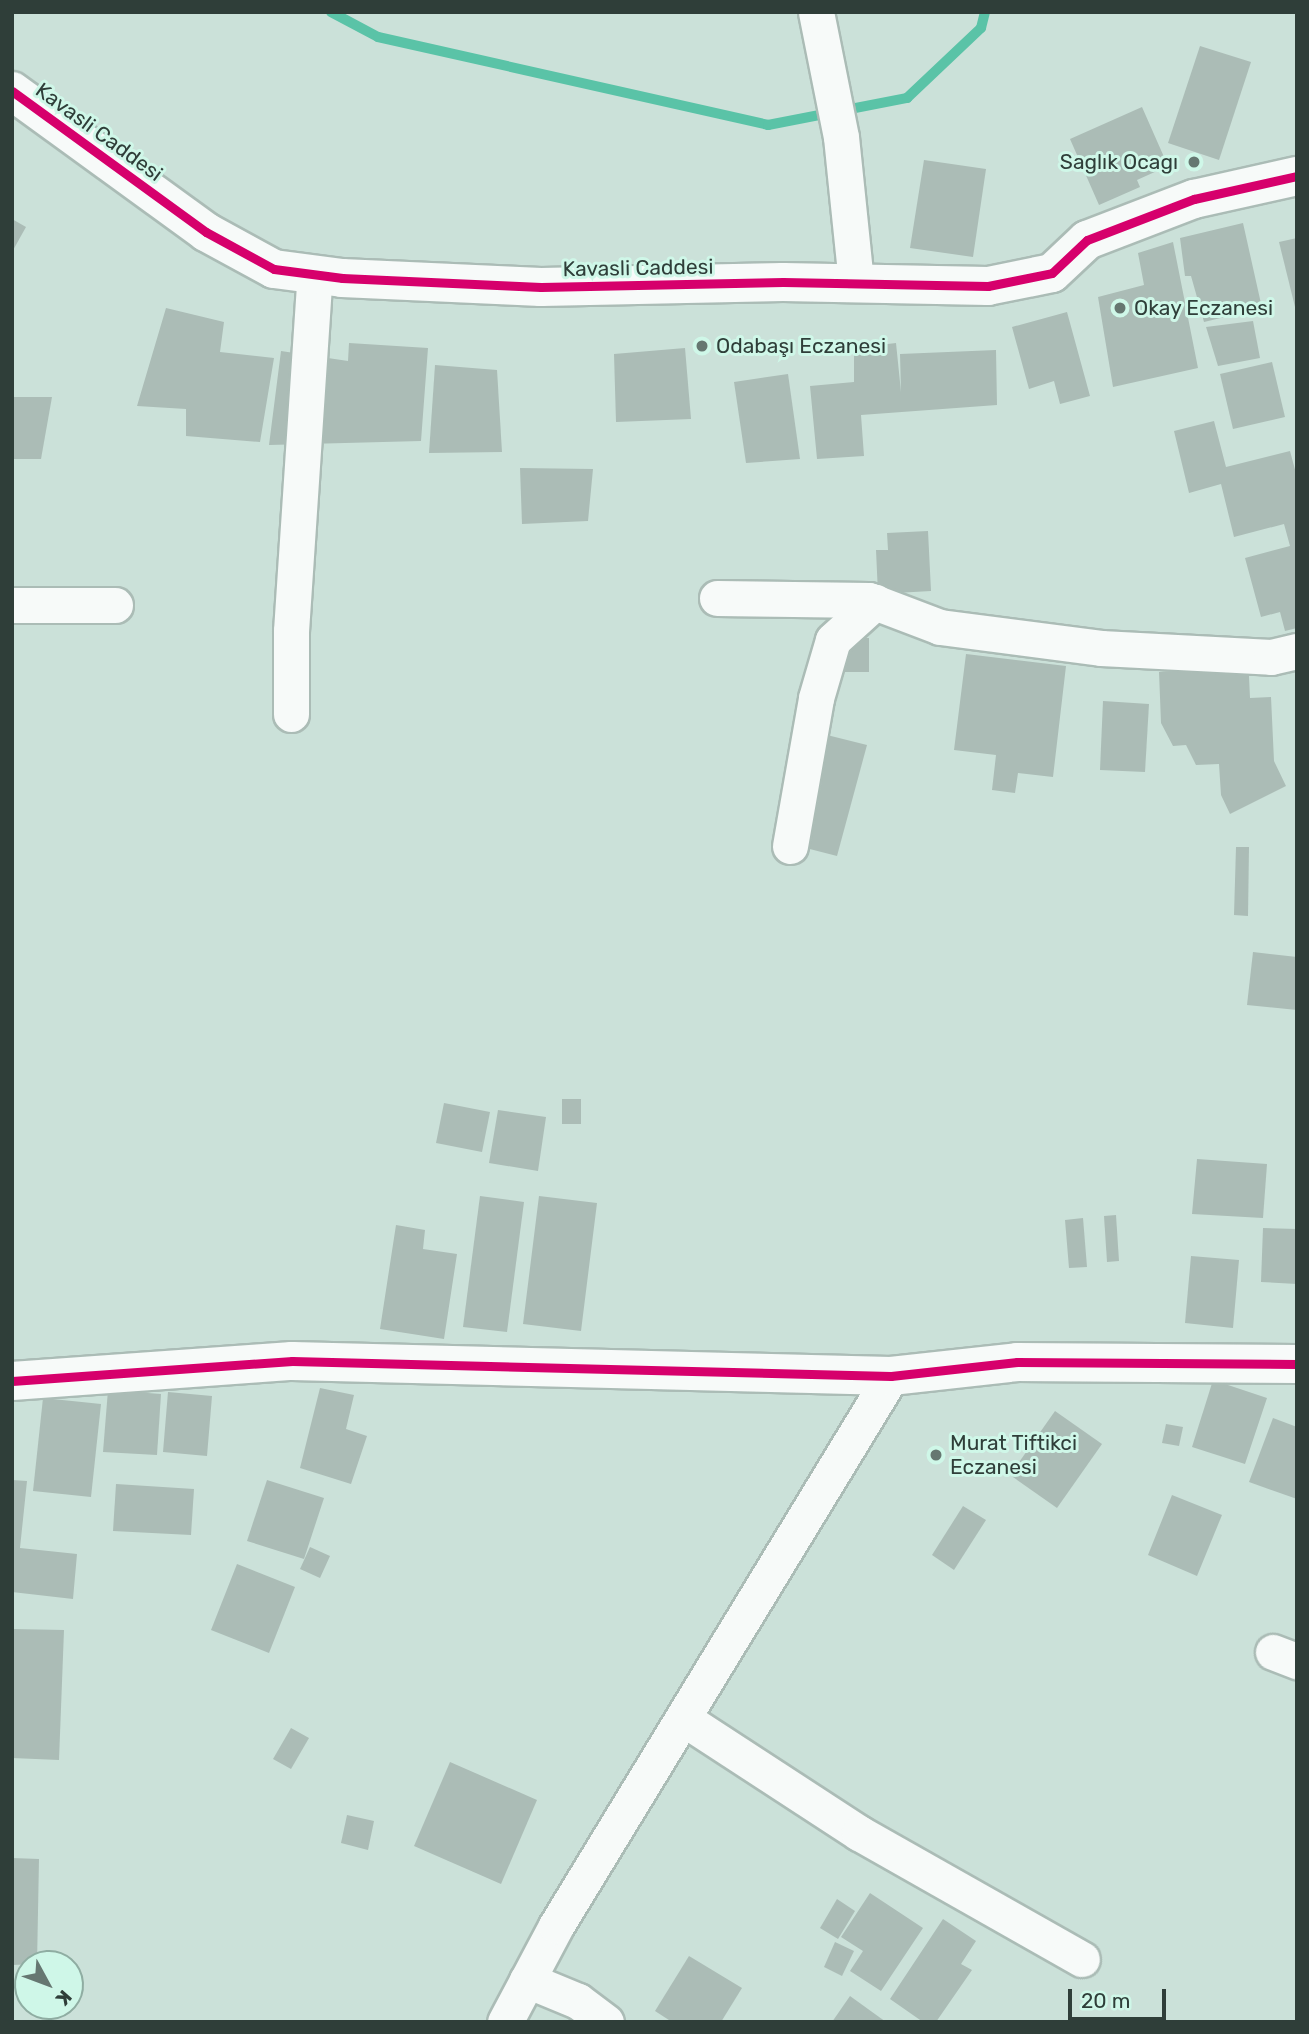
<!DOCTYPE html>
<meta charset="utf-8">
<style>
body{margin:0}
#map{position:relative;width:1309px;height:2034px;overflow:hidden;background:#cbe1d9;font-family:Rubik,sans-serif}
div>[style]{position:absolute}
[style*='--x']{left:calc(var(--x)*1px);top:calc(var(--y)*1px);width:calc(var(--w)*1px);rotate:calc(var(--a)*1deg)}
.stream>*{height:10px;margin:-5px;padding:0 5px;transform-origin:5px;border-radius:5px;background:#5ac3a7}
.building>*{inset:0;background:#abbcb6}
.roads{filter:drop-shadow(2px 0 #abbcb6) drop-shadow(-2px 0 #abbcb6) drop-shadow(0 2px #abbcb6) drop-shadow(0 -2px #abbcb6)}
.minor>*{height:35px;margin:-17.5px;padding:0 17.5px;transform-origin:17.5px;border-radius:17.5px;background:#f7faf9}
.tertiary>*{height:38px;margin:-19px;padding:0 19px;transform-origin:19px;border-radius:19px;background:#f7faf9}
.cycleway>*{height:9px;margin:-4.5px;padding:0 4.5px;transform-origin:4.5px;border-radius:4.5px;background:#d6006c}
.dots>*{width:19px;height:19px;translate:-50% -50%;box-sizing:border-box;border:4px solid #cff7e8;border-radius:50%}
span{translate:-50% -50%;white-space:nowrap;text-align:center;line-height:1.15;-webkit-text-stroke:6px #cff7e8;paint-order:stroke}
.street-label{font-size:21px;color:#2f3e39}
.poi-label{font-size:21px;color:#2f3e39}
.right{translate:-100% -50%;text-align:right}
.left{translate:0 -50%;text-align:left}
.frame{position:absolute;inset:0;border:14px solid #2f3e39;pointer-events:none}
.north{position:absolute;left:14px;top:1950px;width:70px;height:70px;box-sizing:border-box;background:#cff7e8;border:2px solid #8fada2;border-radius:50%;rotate:131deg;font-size:19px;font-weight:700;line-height:28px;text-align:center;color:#2f3e39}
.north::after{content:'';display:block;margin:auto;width:24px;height:32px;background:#667771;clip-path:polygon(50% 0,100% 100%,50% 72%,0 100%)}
.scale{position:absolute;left:1068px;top:1989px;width:98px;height:32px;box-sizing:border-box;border:4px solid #2f3e39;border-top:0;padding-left:9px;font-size:21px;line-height:24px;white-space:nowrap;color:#2f3e39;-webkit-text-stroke:5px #cff7e8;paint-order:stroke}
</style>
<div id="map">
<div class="stream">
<i style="--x:331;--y:12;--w:53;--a:28"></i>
<i style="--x:378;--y:37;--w:400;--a:12.7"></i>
<i style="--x:768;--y:125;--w:142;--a:-11"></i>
<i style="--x:907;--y:98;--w:102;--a:-43.4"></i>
<i style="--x:981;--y:28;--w:16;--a:-76"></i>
</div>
<div class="building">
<i style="clip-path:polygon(1200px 46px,1251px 62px,1219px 160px,1168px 143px)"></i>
<i style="clip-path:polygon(1142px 107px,1168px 166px,1137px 180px,1140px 187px,1099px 205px,1070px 139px)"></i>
<i style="clip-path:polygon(924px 160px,986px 169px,973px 257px,910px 248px)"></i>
<i style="clip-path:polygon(12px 219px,26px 227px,12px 252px)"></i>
<i style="clip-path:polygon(1243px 223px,1262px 308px,1204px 322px,1191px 276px,1185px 276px,1180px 238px)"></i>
<i style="clip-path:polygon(1297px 238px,1297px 311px,1296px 311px,1279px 242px)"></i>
<i style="clip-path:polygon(1173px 242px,1198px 368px,1113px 387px,1098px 297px,1144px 285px,1138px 253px)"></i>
<i style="clip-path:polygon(166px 308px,224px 322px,220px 352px,274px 358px,260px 442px,186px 436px,186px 409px,137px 406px)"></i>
<i style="clip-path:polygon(1067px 312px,1090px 396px,1060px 404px,1054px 381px,1029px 389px,1012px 327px)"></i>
<i style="clip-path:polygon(1253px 321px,1260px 358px,1218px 366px,1206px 327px)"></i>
<i style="clip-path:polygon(349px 343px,428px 348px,421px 441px,269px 445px,281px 351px,348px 361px)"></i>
<i style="clip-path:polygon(896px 343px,901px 392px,900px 354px,996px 350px,997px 405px,861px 415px,864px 456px,817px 459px,810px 386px,854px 382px,854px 348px)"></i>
<i style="clip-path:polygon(685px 348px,691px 419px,616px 422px,614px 354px)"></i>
<i style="clip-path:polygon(1272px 362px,1285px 417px,1233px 429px,1220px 374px)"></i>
<i style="clip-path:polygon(435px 365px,497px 370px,502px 452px,429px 453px)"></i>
<i style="clip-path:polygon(788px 374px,800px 459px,746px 463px,734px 382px)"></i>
<i style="clip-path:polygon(12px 397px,52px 397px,41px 459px,12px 459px)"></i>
<i style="clip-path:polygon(1214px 421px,1226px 467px,1290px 451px,1297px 477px,1297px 628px,1285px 631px,1280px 612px,1261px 617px,1245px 558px,1290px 546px,1284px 524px,1234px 537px,1221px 484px,1189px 493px,1174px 431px)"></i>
<i style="clip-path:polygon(520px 468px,593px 469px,588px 521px,522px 524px)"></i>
<i style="clip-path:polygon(928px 531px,931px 591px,878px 594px,876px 550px,888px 550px,887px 533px)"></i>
<i style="clip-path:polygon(844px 638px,869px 638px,869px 672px,844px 672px)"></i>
<i style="clip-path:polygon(966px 654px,1066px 666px,1053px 777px,1018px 773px,1015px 793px,992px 790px,996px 755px,954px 750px)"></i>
<i style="clip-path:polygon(1248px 655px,1250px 698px,1271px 697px,1274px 761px,1286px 786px,1230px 814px,1221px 795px,1219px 764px,1196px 765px,1186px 745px,1173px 746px,1161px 723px,1159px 672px,1194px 670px)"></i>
<i style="clip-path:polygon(1103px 701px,1149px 704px,1145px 772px,1100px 770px)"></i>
<i style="clip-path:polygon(827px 735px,867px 745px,837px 856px,798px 846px)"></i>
<i style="clip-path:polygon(1236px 847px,1249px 847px,1248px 916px,1234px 915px)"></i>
<i style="clip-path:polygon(1253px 952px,1297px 957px,1297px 1010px,1247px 1005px)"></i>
<i style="clip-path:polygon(562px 1099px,581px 1099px,581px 1124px,562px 1124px)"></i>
<i style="clip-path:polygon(444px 1103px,490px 1112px,482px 1152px,436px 1143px)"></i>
<i style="clip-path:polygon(498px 1110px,546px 1117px,538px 1171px,489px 1163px)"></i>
<i style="clip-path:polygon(1197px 1159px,1267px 1164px,1263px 1218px,1192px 1214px)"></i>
<i style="clip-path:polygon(480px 1196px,524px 1202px,507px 1332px,463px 1327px)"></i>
<i style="clip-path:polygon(539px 1196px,597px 1203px,581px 1331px,523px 1324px)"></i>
<i style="clip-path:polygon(1116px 1215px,1119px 1261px,1107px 1262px,1104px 1216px)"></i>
<i style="clip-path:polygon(1083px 1218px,1087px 1267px,1069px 1268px,1065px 1220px)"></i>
<i style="clip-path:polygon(396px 1225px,425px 1230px,423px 1249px,457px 1254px,444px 1339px,380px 1329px)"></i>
<i style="clip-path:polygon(1263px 1228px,1297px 1229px,1297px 1284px,1261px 1282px)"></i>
<i style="clip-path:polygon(1191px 1256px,1239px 1260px,1233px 1328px,1185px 1323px)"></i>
<i style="clip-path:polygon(1213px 1380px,1267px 1398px,1245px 1464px,1192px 1447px)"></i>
<i style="clip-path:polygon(320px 1388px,354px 1395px,346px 1429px,367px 1436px,351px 1484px,300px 1468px)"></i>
<i style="clip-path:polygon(108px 1390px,161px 1394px,157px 1455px,103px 1452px)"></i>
<i style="clip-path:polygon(168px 1392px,212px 1396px,207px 1456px,163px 1452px)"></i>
<i style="clip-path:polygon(43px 1398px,101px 1404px,91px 1497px,33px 1491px)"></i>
<i style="clip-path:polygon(1055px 1411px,1102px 1444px,1057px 1508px,1010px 1475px)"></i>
<i style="clip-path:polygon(1273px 1418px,1297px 1427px,1297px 1499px,1249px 1482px)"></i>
<i style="clip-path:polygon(1166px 1424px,1183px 1427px,1179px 1446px,1162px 1443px)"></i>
<i style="clip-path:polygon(12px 1480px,27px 1481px,20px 1548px,77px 1554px,73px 1599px,12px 1592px)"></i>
<i style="clip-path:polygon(267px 1480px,324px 1498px,304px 1559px,247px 1541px)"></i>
<i style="clip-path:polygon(116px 1484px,194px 1489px,191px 1535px,113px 1531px)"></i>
<i style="clip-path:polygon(1172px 1495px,1222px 1515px,1197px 1576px,1148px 1555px)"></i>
<i style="clip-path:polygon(963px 1506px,986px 1520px,954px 1570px,932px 1555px)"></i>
<i style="clip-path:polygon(310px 1547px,330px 1556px,320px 1578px,300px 1569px)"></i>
<i style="clip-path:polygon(237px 1564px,295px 1587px,269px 1653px,211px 1630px)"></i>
<i style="clip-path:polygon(12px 1629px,64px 1630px,59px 1760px,12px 1758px)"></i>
<i style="clip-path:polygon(291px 1728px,309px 1738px,291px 1769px,273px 1759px)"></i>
<i style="clip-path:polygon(450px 1762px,537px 1800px,501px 1884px,414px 1846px)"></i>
<i style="clip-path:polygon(347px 1815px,374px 1821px,368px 1850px,341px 1843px)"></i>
<i style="clip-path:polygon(12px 1858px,39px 1859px,37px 1964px,12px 1965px)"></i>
<i style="clip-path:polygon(870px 1893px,923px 1928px,881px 1991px,850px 1971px,863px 1951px,841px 1937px)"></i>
<i style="clip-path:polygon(837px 1899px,855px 1911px,838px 1939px,820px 1928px)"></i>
<i style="clip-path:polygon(943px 1919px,976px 1941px,961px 1964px,972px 1970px,936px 2022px,923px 2022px,890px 1999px)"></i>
<i style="clip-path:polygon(835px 1942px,854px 1951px,842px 1976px,824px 1967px)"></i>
<i style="clip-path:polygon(689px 1956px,742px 1988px,721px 2022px,672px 2022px,655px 2011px)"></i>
<i style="clip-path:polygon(850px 1996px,886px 2022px,832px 2022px)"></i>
</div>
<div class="roads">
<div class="minor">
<i style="--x:816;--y:12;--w:127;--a:78.7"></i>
<i style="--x:841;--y:137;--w:147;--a:84.1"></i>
<i style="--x:717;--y:598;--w:152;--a:0.8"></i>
<i style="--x:869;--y:600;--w:76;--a:20.8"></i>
<i style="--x:940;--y:627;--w:162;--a:7.4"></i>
<i style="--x:1101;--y:648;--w:170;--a:3"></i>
<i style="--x:1271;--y:657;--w:27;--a:-13"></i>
<i style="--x:12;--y:605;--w:103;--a:0"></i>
<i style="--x:291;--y:714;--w:83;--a:-90"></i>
<i style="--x:291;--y:631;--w:358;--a:-86.2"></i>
<i style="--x:790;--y:846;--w:150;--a:-80"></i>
<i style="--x:816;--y:698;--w:60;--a:-73.7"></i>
<i style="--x:833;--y:640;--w:57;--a:-42.1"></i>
<i style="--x:1273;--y:1652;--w:26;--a:21"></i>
<i style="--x:684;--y:1719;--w:209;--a:33.1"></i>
<i style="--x:859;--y:1833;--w:256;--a:29.5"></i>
<i style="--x:527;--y:1980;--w:55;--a:22.4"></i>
<i style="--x:578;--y:2001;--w:35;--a:37"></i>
<i style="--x:505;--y:2022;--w:109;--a:-62"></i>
<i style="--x:556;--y:1926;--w:644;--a:-58.65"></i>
</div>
<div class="tertiary">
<i style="--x:12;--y:91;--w:240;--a:36"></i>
<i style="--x:206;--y:232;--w:77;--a:28.6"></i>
<i style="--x:274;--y:269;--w:69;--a:7.5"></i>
<i style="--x:342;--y:278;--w:199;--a:2.6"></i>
<i style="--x:541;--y:287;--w:242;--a:-1.2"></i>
<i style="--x:783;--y:282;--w:205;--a:1.1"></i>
<i style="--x:988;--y:286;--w:65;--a:-11.5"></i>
<i style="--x:1052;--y:273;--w:48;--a:-43.3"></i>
<i style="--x:1087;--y:240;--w:115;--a:-21"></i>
<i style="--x:1194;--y:199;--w:106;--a:-12.6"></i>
<i style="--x:12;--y:1381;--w:281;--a:-4.1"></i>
<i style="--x:292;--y:1361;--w:599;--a:1.43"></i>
<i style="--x:891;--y:1376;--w:127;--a:-6.3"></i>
<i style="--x:1017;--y:1362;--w:280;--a:0.4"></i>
</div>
</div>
<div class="cycleway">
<i style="--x:12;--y:91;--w:240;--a:36"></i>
<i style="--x:206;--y:232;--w:77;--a:28.6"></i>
<i style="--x:274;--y:269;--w:69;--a:7.5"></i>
<i style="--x:342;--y:278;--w:199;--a:2.6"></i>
<i style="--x:541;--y:287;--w:242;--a:-1.2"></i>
<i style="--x:783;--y:282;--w:205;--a:1.1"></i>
<i style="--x:988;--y:286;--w:65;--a:-11.5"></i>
<i style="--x:1052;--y:273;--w:48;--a:-43.3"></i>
<i style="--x:1087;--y:240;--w:115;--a:-21"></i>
<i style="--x:1194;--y:199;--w:106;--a:-12.6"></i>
<i style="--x:12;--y:1381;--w:281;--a:-4.1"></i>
<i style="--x:292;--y:1361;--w:599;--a:1.43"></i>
<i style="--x:891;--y:1376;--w:127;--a:-6.3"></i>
<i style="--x:1017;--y:1362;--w:280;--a:0.4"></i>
</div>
<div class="dots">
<i style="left:1194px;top:162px;background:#667771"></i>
<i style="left:1120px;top:308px;background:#667771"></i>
<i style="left:702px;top:346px;background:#667771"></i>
<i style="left:936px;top:1455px;background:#667771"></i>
</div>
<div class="street-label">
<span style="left:99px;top:132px;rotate:36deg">Kavasli Caddesi</span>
<span style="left:638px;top:268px;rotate:-1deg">Kavasli Caddesi</span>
</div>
<div class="poi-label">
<span class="right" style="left:1178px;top:162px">Saglık Ocagı</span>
<span class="left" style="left:1134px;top:308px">Okay Eczanesi</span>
<span class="left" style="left:716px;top:346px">Odabaşı Eczanesi</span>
<span class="left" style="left:950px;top:1455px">Murat Tiftikci<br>Eczanesi</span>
</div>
<div class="frame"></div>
<div class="north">K</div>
<div class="scale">20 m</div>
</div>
